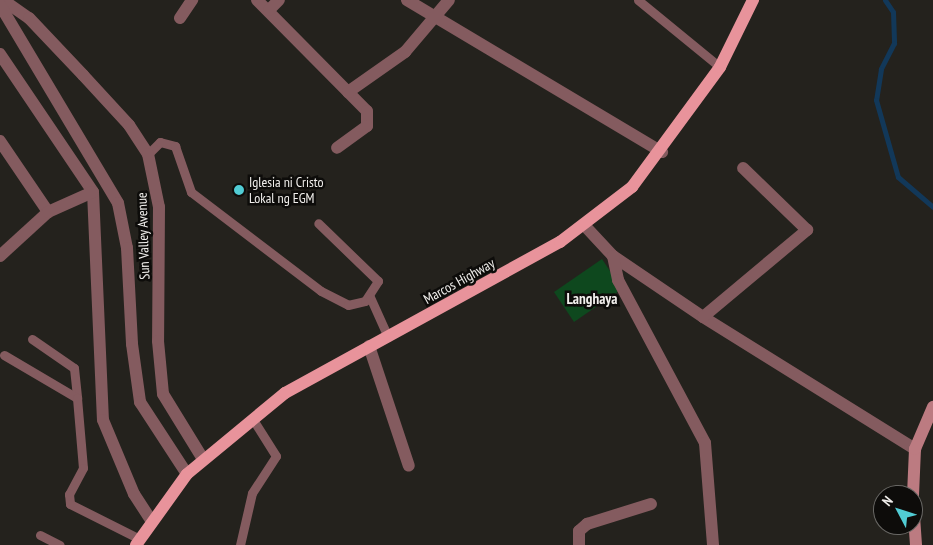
<!DOCTYPE html>
<style>
body{margin:0}
#map{position:relative;width:933px;height:545px;overflow:hidden;background:#24221d;font-family:"PT Sans Narrow",sans-serif}
div>[style]{position:absolute}
[style*='--x']{left:calc(var(--x)*1px);top:calc(var(--y)*1px);width:calc(var(--w)*1px);rotate:calc(var(--a)*1deg)}
.green>*{inset:0;background:#0e481e}
.stream>*{height:5px;margin:-2.5px;padding:0 2.5px;transform-origin:2.5px;border-radius:2.5px;background:#123859}
.lane>*{height:9px;margin:-4.5px;padding:0 4.5px;transform-origin:4.5px;border-radius:4.5px;background:#845b5f}
.street>*{height:12px;margin:-6px;padding:0 6px;transform-origin:6px;border-radius:6px;background:#845b5f}
.secondary>*{height:12px;margin:-6px;padding:0 6px;transform-origin:6px;border-radius:6px;background:#bc7b81}
.primary>*{height:12px;margin:-6px;padding:0 6px;transform-origin:6px;border-radius:6px;background:#e8939b}
.dots>*{width:14px;height:14px;translate:-50% -50%;box-sizing:border-box;border:2px solid #0d0c0a;border-radius:50%}
span{translate:-50% -50%;white-space:nowrap;text-align:center;line-height:1.15;-webkit-text-stroke:5px #0d0c0a;paint-order:stroke}
.poi-label{font-size:14px;color:#f1efec}
.left{translate:0 -50%;text-align:left}
.street-label{font-size:14px;color:#f1efec}
.neighbourhood-label{font-size:15px;color:#f1efec;font-weight:700}
.north{position:absolute;left:873px;top:485px;width:50px;height:50px;box-sizing:border-box;background:#0d0c0a;border:1px solid #686764;border-radius:50%;rotate:310deg;font-size:14px;font-weight:700;line-height:20px;text-align:center;color:#f1efec}
.north::after{content:'';display:block;margin:auto;width:18px;height:22px;background:#51ccd4;clip-path:polygon(50% 0,100% 100%,50% 72%,0 100%)}
</style>
<div id="map">
<div class="green">
<i style="clip-path:polygon(602px 259px,622px 289px,574px 322px,554px 292px)"></i>
</div>
<div class="stream">
<i style="--x:885;--y:0;--w:14;--a:56"></i>
<i style="--x:893;--y:12;--w:31;--a:88"></i>
<i style="--x:894;--y:43;--w:29;--a:117"></i>
<i style="--x:881;--y:69;--w:31;--a:99"></i>
<i style="--x:876;--y:100;--w:80;--a:74.1"></i>
<i style="--x:898;--y:177;--w:46;--a:40.6"></i>
</div>
<div class="lane">
<i style="--x:638;--y:0;--w:106;--a:39.3"></i>
<i style="--x:148;--y:154;--w:17;--a:-45"></i>
<i style="--x:160;--y:142;--w:16;--a:15"></i>
<i style="--x:175;--y:146;--w:49;--a:70.8"></i>
<i style="--x:191;--y:192;--w:163;--a:37.3"></i>
<i style="--x:321;--y:291;--w:30;--a:27"></i>
<i style="--x:348;--y:305;--w:17;--a:-13"></i>
<i style="--x:365;--y:301;--w:24;--a:-57"></i>
<i style="--x:378;--y:281;--w:83;--a:-136"></i>
<i style="--x:370;--y:297;--w:44;--a:65.8"></i>
<i style="--x:32;--y:339;--w:51;--a:34.6"></i>
<i style="--x:74;--y:368;--w:30;--a:84"></i>
<i style="--x:4;--y:355;--w:85;--a:30.5"></i>
<i style="--x:77;--y:398;--w:70;--a:85.1"></i>
<i style="--x:83;--y:468;--w:30;--a:118"></i>
<i style="--x:69;--y:494;--w:10;--a:84"></i>
<i style="--x:70;--y:504;--w:78;--a:26.6"></i>
<i style="--x:40;--y:535;--w:22;--a:27"></i>
<i style="--x:240;--y:545;--w:53;--a:-77"></i>
<i style="--x:252;--y:493;--w:44;--a:-57"></i>
<i style="--x:276;--y:456;--w:45;--a:-122.3"></i>
</div>
<div class="street">
<i style="--x:3;--y:0;--w:32;--a:35"></i>
<i style="--x:29;--y:18;--w:79;--a:46.5"></i>
<i style="--x:83;--y:75;--w:68;--a:47.4"></i>
<i style="--x:129;--y:125;--w:35;--a:57"></i>
<i style="--x:148;--y:154;--w:54;--a:78.3"></i>
<i style="--x:159;--y:207;--w:134;--a:90.4"></i>
<i style="--x:158;--y:341;--w:53;--a:84.6"></i>
<i style="--x:163;--y:394;--w:76;--a:58.4"></i>
<i style="--x:257;--y:0;--w:156;--a:45.3"></i>
<i style="--x:367;--y:111;--w:15;--a:90"></i>
<i style="--x:367;--y:126;--w:37;--a:144"></i>
<i style="--x:407;--y:0;--w:297;--a:30.8"></i>
<i style="--x:0;--y:5;--w:230;--a:59.2"></i>
<i style="--x:118;--y:203;--w:46;--a:78.7"></i>
<i style="--x:127;--y:248;--w:96;--a:87"></i>
<i style="--x:132;--y:344;--w:59;--a:82.1"></i>
<i style="--x:140;--y:402;--w:86;--a:56.9"></i>
<i style="--x:269;--y:10;--w:14;--a:-45"></i>
<i style="--x:180;--y:18;--w:22;--a:-56"></i>
<i style="--x:0;--y:54;--w:166;--a:56"></i>
<i style="--x:93;--y:192;--w:228;--a:87.5"></i>
<i style="--x:103;--y:420;--w:80;--a:67.3"></i>
<i style="--x:134;--y:494;--w:31;--a:57"></i>
<i style="--x:348;--y:92;--w:70;--a:-35.1"></i>
<i style="--x:405;--y:52;--w:68;--a:-49.8"></i>
<i style="--x:0;--y:141;--w:86;--a:55.9"></i>
<i style="--x:585;--y:226;--w:41;--a:47"></i>
<i style="--x:613;--y:256;--w:109;--a:34.1"></i>
<i style="--x:703;--y:317;--w:250;--a:31.9"></i>
<i style="--x:0;--y:256;--w:65;--a:-42.5"></i>
<i style="--x:48;--y:212;--w:49;--a:-24"></i>
<i style="--x:613;--y:256;--w:25;--a:78"></i>
<i style="--x:618;--y:280;--w:185;--a:61.9"></i>
<i style="--x:705;--y:443;--w:102;--a:85.5"></i>
<i style="--x:703;--y:317;--w:136;--a:-39.9"></i>
<i style="--x:807;--y:230;--w:89;--a:-135.9"></i>
<i style="--x:369;--y:346;--w:126;--a:71.6"></i>
<i style="--x:579;--y:545;--w:14;--a:-90"></i>
<i style="--x:579;--y:531;--w:11;--a:-41"></i>
<i style="--x:587;--y:524;--w:67;--a:-17.4"></i>
</div>
<div class="secondary">
<i style="--x:913;--y:495;--w:46;--a:-87.5"></i>
<i style="--x:915;--y:449;--w:46;--a:-66.8"></i>
<i style="--x:913;--y:502;--w:43;--a:86"></i>
</div>
<div class="primary">
<i style="--x:136;--y:545;--w:87;--a:-54.3"></i>
<i style="--x:187;--y:474;--w:127;--a:-39.6"></i>
<i style="--x:285;--y:393;--w:314;--a:-28.8"></i>
<i style="--x:560;--y:242;--w:91;--a:-37.4"></i>
<i style="--x:632;--y:187;--w:149;--a:-53.7"></i>
<i style="--x:720;--y:67;--w:75;--a:-63.8"></i>
</div>
<div class="dots">
<i style="left:239px;top:190px;background:#51ccd4"></i>
</div>
<div class="poi-label">
<span class="left" style="left:249px;top:190px">Iglesia ni Cristo<br>Lokal ng EGM</span>
</div>
<div class="street-label">
<span style="left:143px;top:236px;rotate:-92deg">Sun Valley Avenue</span>
<span style="left:459px;top:281px;rotate:-29deg">Marcos Highway</span>
</div>
<div class="neighbourhood-label">
<span style="left:592px;top:299px">Langhaya</span>
</div>
<div class="north">N</div>
</div>
